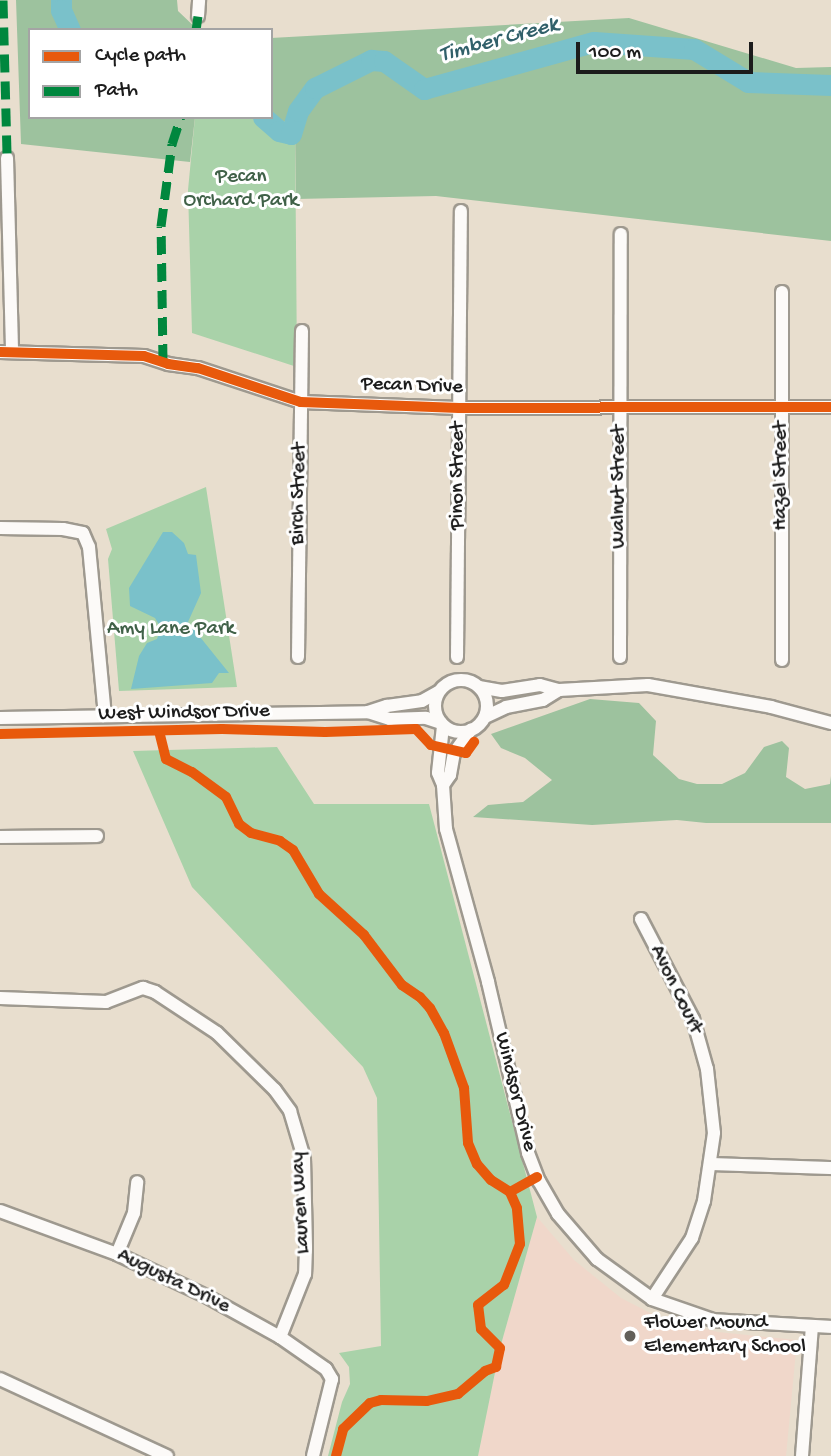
<!DOCTYPE html>
<style>
body{margin:0}
#map{position:relative;width:831px;height:1456px;overflow:hidden;background:#e8dece;font-family:"Gochi Hand",sans-serif}
div>[style]{position:absolute}
[style*='--x']{left:calc(var(--x)*1px);top:calc(var(--y)*1px);width:calc(var(--w)*1px);rotate:calc(var(--a)*1deg)}
.built>*{inset:0;background:#f0d7ca}
.green>*{inset:0;background:#a9d2a9}
.forest>*{inset:0;background:#9dc29e}
.water>*{inset:0;background:#7ac1ca}
.river>*{height:21px;margin:-10.5px;padding:0 10.5px;transform-origin:10.5px;border-radius:10.5px;background:#7ac1ca}
.roads{filter:drop-shadow(2px 0 #9e998f) drop-shadow(-2px 0 #9e998f) drop-shadow(0 2px #9e998f) drop-shadow(0 -2px #9e998f)}
.minor>*{height:12px;margin:-6px;padding:0 6px;transform-origin:6px;border-radius:6px;background:#fcfaf8}
.minor>.ring{margin:-6px;padding:0;box-sizing:content-box;background:none;border:12px solid #fcfaf8;border-radius:50%}
.quiet>*{height:9px;margin-top:-4.5px;transform-origin:0;background:repeating-linear-gradient(90deg,#00873e 0 18px,transparent 0 27px)}
.cycleway>*{height:10px;margin:-5px;padding:0 5px;transform-origin:5px;border-radius:5px;background:#e8590c}
.dots>*{width:19px;height:19px;translate:-50% -50%;box-sizing:border-box;border:4px solid #fff;border-radius:50%}
span{translate:-50% -50%;white-space:nowrap;text-align:center;line-height:1.15;-webkit-text-stroke:6px #fff;paint-order:stroke}
.park-label{font-size:21px;color:#406148}
.street-label{font-size:21px;color:#1c1c1c}
.poi-label{font-size:21px;color:#1c1c1c}
.left{translate:0 -50%;text-align:left}
.water-label{font-size:23px;color:#31606a;font-style:italic}
.legend{position:absolute;left:28px;top:28px;width:245px;height:91px;box-sizing:border-box;background:#fff;border:2px solid #a4a4a4;margin:0;padding:9px 12px;list-style:none;font-size:21px;color:#1c1c1c}
.legend li{display:flex;align-items:center;gap:14px;height:35px}
.legend b{width:35px;border:2px solid #a4a4a4}
.scale{position:absolute;left:576px;top:42px;width:177px;height:32px;box-sizing:border-box;border:4px solid #1c1c1c;border-top:0;padding-left:9px;font-size:21px;line-height:24px;white-space:nowrap;color:#1c1c1c;-webkit-text-stroke:5px #fff;paint-order:stroke}
</style>
<div id="map">
<div class="built">
<i style="clip-path:polygon(537px 1217px,574px 1260px,621px 1298px,662px 1319px,718px 1332px,797px 1340px,786px 1456px,478px 1456px,500px 1348px)"></i>
</div>
<div class="green">
<i style="clip-path:polygon(271px 114px,283px 121px,295px 122px,297px 367px,192px 333px,188px 190px,195px 117px,271px 117px)"></i>
<i style="clip-path:polygon(206px 487px,237px 687px,119px 691px,108px 559px,112px 549px,106px 529px)"></i>
<i style="clip-path:polygon(277px 747px,314px 804px,429px 804px,537px 1217px,500px 1348px,478px 1456px,328px 1456px,342px 1402px,350px 1384px,349px 1367px,339px 1353px,381px 1346px,377px 1098px,363px 1067px,192px 887px,133px 751px)"></i>
</div>
<div class="forest">
<i style="clip-path:polygon(16px 0,177px 0,178px 11px,198px 30px,30px 30px,30px 117px,195px 117px,190px 162px,21px 144px)"></i>
<i style="clip-path:polygon(629px 18px,796px 68px,831px 67px,831px 241px,436px 196px,296px 199px,295px 123px,283px 121px,271px 114px,271px 38px)"></i>
<i style="clip-path:polygon(590px 699px,639px 703px,656px 721px,653px 755px,679px 779px,697px 784px,722px 784px,745px 773px,764px 747px,782px 741px,789px 748px,786px 777px,805px 789px,830px 784px,831px 776px,831px 823px,706px 823px,677px 820px,592px 825px,473px 817px,488px 805px,523px 802px,552px 780px,525px 758px,501px 748px,491px 734px)"></i>
</div>
<div class="water">
<i style="clip-path:polygon(163px 532px,172px 532px,184px 543px,188px 554px,196px 555px,201px 593px,188px 622px,229px 673px,219px 673px,212px 683px,131px 689px,139px 656px,147px 643px,157px 639px,161px 628px,155px 618px,130px 606px,129px 588px)"></i>
</div>
<div class="river">
<i style="--x:61;--y:0;--w:10;--a:90"></i>
<i style="--x:61;--y:10;--w:22;--a:66"></i>
<i style="--x:263;--y:117;--w:21;--a:41"></i>
<i style="--x:279;--y:131;--w:12;--a:14"></i>
<i style="--x:291;--y:134;--w:24;--a:-73"></i>
<i style="--x:298;--y:111;--w:29;--a:-54"></i>
<i style="--x:315;--y:88;--w:63;--a:-26.6"></i>
<i style="--x:371;--y:60;--w:13;--a:4"></i>
<i style="--x:384;--y:61;--w:49;--a:35"></i>
<i style="--x:424;--y:89;--w:176;--a:-15.5"></i>
<i style="--x:594;--y:42;--w:100;--a:4"></i>
<i style="--x:694;--y:49;--w:63;--a:31.4"></i>
<i style="--x:748;--y:82;--w:83;--a:2.1"></i>
</div>
<div class="roads">
<div class="minor">
<i style="--x:198;--y:16;--w:16;--a:-86"></i>
<i style="--x:7;--y:158;--w:194;--a:88.5"></i>
<i style="--x:782;--y:292;--w:368;--a:90"></i>
<i style="--x:0;--y:352;--w:144;--a:1.6"></i>
<i style="--x:144;--y:356;--w:25;--a:18"></i>
<i style="--x:168;--y:364;--w:30;--a:8"></i>
<i style="--x:198;--y:368;--w:108;--a:18.3"></i>
<i style="--x:301;--y:402;--w:158;--a:2.2"></i>
<i style="--x:459;--y:408;--w:372;--a:-0.2"></i>
<i style="--x:0;--y:528;--w:63;--a:0.9"></i>
<i style="--x:63;--y:529;--w:20;--a:11"></i>
<i style="--x:83;--y:533;--w:15;--a:67"></i>
<i style="--x:89;--y:547;--w:169;--a:84.6"></i>
<i style="--x:298;--y:657;--w:326;--a:-89.3"></i>
<i style="--x:457;--y:657;--w:446;--a:-89.5"></i>
<i style="--x:620;--y:657;--w:423;--a:-89.9"></i>
<i class="ring" style="left:435px;top:680px;width:40px;height:40px"></i>
<i style="--x:479;--y:687;--w:23;--a:10"></i>
<i style="--x:502;--y:691;--w:38;--a:-9"></i>
<i style="--x:540;--y:685;--w:20;--a:15"></i>
<i style="--x:559;--y:690;--w:89;--a:-3.2"></i>
<i style="--x:648;--y:685;--w:125;--a:10.1"></i>
<i style="--x:771;--y:707;--w:62;--a:14.9"></i>
<i style="--x:368;--y:712;--w:23;--a:18"></i>
<i style="--x:390;--y:719;--w:36;--a:-2"></i>
<i style="--x:426;--y:718;--w:16;--a:18"></i>
<i style="--x:485;--y:717;--w:23;--a:-25"></i>
<i style="--x:506;--y:707;--w:38;--a:-11"></i>
<i style="--x:543;--y:700;--w:19;--a:-32"></i>
<i style="--x:0;--y:718;--w:368;--a:-0.9"></i>
<i style="--x:368;--y:712;--w:20;--a:-18"></i>
<i style="--x:387;--y:706;--w:35;--a:-8"></i>
<i style="--x:422;--y:701;--w:18;--a:-29"></i>
<i style="--x:443;--y:726;--w:47;--a:96.1"></i>
<i style="--x:438;--y:773;--w:13;--a:67"></i>
<i style="--x:443;--y:785;--w:12;--a:-55"></i>
<i style="--x:450;--y:775;--w:22;--a:-80"></i>
<i style="--x:454;--y:753;--w:29;--a:-54"></i>
<i style="--x:443;--y:785;--w:44;--a:86.1"></i>
<i style="--x:446;--y:829;--w:159;--a:74.6"></i>
<i style="--x:488;--y:982;--w:176;--a:76.8"></i>
<i style="--x:528;--y:1153;--w:30;--a:69"></i>
<i style="--x:539;--y:1181;--w:38;--a:60"></i>
<i style="--x:558;--y:1214;--w:60;--a:49.1"></i>
<i style="--x:597;--y:1259;--w:68;--a:36"></i>
<i style="--x:652;--y:1299;--w:65;--a:19"></i>
<i style="--x:713;--y:1320;--w:118;--a:3.4"></i>
<i style="--x:0;--y:837;--w:97;--a:-0.6"></i>
<i style="--x:641;--y:919;--w:113;--a:62.5"></i>
<i style="--x:693;--y:1019;--w:52;--a:74.4"></i>
<i style="--x:707;--y:1069;--w:64;--a:83.8"></i>
<i style="--x:714;--y:1133;--w:69;--a:98.4"></i>
<i style="--x:704;--y:1201;--w:39;--a:108"></i>
<i style="--x:692;--y:1238;--w:73;--a:123.3"></i>
<i style="--x:0;--y:998;--w:106;--a:2.2"></i>
<i style="--x:106;--y:1002;--w:40;--a:-21"></i>
<i style="--x:143;--y:988;--w:13;--a:18"></i>
<i style="--x:155;--y:992;--w:74;--a:33.5"></i>
<i style="--x:217;--y:1033;--w:81;--a:44.5"></i>
<i style="--x:275;--y:1090;--w:26;--a:54"></i>
<i style="--x:290;--y:1111;--w:49;--a:73.4"></i>
<i style="--x:304;--y:1158;--w:90;--a:88.7"></i>
<i style="--x:306;--y:1248;--w:26;--a:92"></i>
<i style="--x:305;--y:1274;--w:68;--a:111.6"></i>
<i style="--x:710;--y:1164;--w:121;--a:1.9"></i>
<i style="--x:0;--y:1211;--w:125;--a:20.2"></i>
<i style="--x:117;--y:1254;--w:98;--a:25.3"></i>
<i style="--x:206;--y:1296;--w:85;--a:29"></i>
<i style="--x:280;--y:1337;--w:56;--a:34.8"></i>
<i style="--x:326;--y:1369;--w:12;--a:59"></i>
<i style="--x:332;--y:1379;--w:79;--a:103.9"></i>
<i style="--x:117;--y:1254;--w:44;--a:-67.5"></i>
<i style="--x:134;--y:1213;--w:31;--a:-84"></i>
<i style="--x:0;--y:1379;--w:184;--a:24.8"></i>
<i style="--x:802;--y:1456;--w:129;--a:-85.6"></i>
</div>
</div>
<div class="quiet">
<i style="--x:3;--y:0;--w:158;--a:88.5"></i>
<i style="--x:196;--y:30;--w:14;--a:-82"></i>
<i style="--x:163;--y:362;--w:136;--a:-90.8"></i>
<i style="--x:161;--y:226;--w:83;--a:-82.4"></i>
<i style="--x:172;--y:144;--w:28;--a:-72"></i>
</div>
<div class="cycleway">
<i style="--x:0;--y:352;--w:144;--a:1.6"></i>
<i style="--x:144;--y:356;--w:25;--a:18"></i>
<i style="--x:168;--y:364;--w:30;--a:8"></i>
<i style="--x:198;--y:368;--w:108;--a:18.3"></i>
<i style="--x:301;--y:402;--w:158;--a:2.2"></i>
<i style="--x:459;--y:408;--w:372;--a:-0.2"></i>
<i style="--x:159;--y:731;--w:29;--a:76"></i>
<i style="--x:166;--y:759;--w:29;--a:27"></i>
<i style="--x:192;--y:772;--w:42;--a:36.3"></i>
<i style="--x:226;--y:797;--w:30;--a:64"></i>
<i style="--x:239;--y:824;--w:15;--a:37"></i>
<i style="--x:251;--y:833;--w:30;--a:15"></i>
<i style="--x:280;--y:841;--w:16;--a:35"></i>
<i style="--x:293;--y:850;--w:51;--a:59.4"></i>
<i style="--x:319;--y:894;--w:61;--a:42.3"></i>
<i style="--x:364;--y:935;--w:63;--a:52.8"></i>
<i style="--x:402;--y:985;--w:22;--a:34"></i>
<i style="--x:420;--y:997;--w:15;--a:48"></i>
<i style="--x:430;--y:1008;--w:29;--a:61"></i>
<i style="--x:444;--y:1033;--w:59;--a:70"></i>
<i style="--x:464;--y:1088;--w:55;--a:85.8"></i>
<i style="--x:468;--y:1143;--w:23;--a:67"></i>
<i style="--x:477;--y:1164;--w:21;--a:49"></i>
<i style="--x:491;--y:1180;--w:22;--a:32"></i>
<i style="--x:510;--y:1192;--w:31;--a:-29"></i>
<i style="--x:0;--y:734;--w:222;--a:-1.3"></i>
<i style="--x:222;--y:729;--w:103;--a:1.7"></i>
<i style="--x:325;--y:732;--w:91;--a:-1.9"></i>
<i style="--x:416;--y:729;--w:22;--a:47"></i>
<i style="--x:431;--y:745;--w:36;--a:13"></i>
<i style="--x:466;--y:753;--w:14;--a:-54"></i>
<i style="--x:336;--y:1456;--w:28;--a:-75"></i>
<i style="--x:343;--y:1429;--w:37;--a:-44"></i>
<i style="--x:370;--y:1403;--w:11;--a:-15"></i>
<i style="--x:381;--y:1400;--w:46;--a:1.2"></i>
<i style="--x:427;--y:1401;--w:32;--a:-13"></i>
<i style="--x:458;--y:1394;--w:35;--a:-40"></i>
<i style="--x:485;--y:1371;--w:12;--a:-20"></i>
<i style="--x:496;--y:1367;--w:19;--a:-78"></i>
<i style="--x:500;--y:1348;--w:27;--a:-135"></i>
<i style="--x:481;--y:1329;--w:24;--a:-97"></i>
<i style="--x:478;--y:1305;--w:33;--a:-38"></i>
<i style="--x:504;--y:1285;--w:44;--a:-68.7"></i>
<i style="--x:520;--y:1244;--w:36;--a:-95"></i>
<i style="--x:517;--y:1208;--w:17;--a:-114"></i>
</div>
<div class="dots">
<i style="left:630px;top:1336px;background:#63605a"></i>
</div>
<div class="park-label">
<span style="left:241px;top:190px">Pecan<br>Orchard Park</span>
<span style="left:171px;top:630px">Amy Lane Park</span>
</div>
<div class="street-label">
<span style="left:412px;top:387px;rotate:2deg">Pecan Drive</span>
<span style="left:459px;top:476px;rotate:-90deg">Pinon Street</span>
<span style="left:782px;top:476px;rotate:-90deg">Hazel Street</span>
<span style="left:620px;top:487px;rotate:-90deg">Walnut Street</span>
<span style="left:300px;top:494px;rotate:-89deg">Birch Street</span>
<span style="left:184px;top:714px;rotate:-1deg">West Windsor Drive</span>
<span style="left:675px;top:990px;rotate:64deg">Avon Court</span>
<span style="left:514px;top:1092px;rotate:76deg">Windsor Drive</span>
<span style="left:302px;top:1203px;rotate:-93deg">Lauren Way</span>
<span style="left:173px;top:1282px;rotate:26deg">Augusta Drive</span>
</div>
<div class="poi-label">
<span class="left" style="left:644px;top:1336px">Flower Mound<br>Elementary School</span>
</div>
<div class="water-label">
<span style="left:499px;top:41px;rotate:-15deg">Timber Creek</span>
</div>
<ul class="legend">
<li><b style="height:9px;background:#e8590c"></b>Cycle path</li>
<li><b style="height:9px;background:#00873e"></b>Path</li>
</ul>
<div class="scale">100 m</div>
</div>
